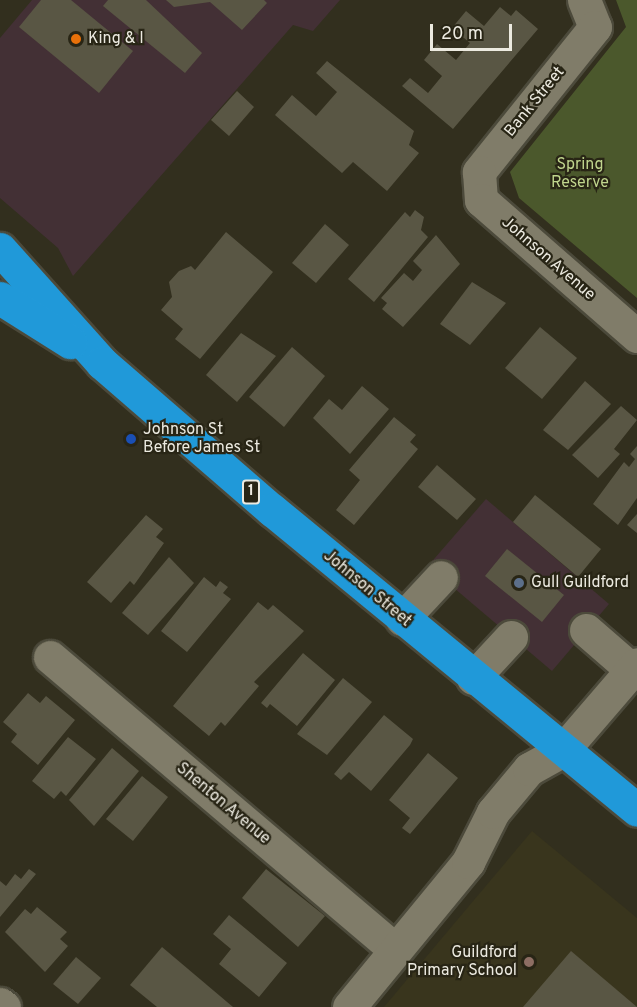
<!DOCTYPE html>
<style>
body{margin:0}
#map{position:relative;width:637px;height:1007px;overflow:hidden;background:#322f1e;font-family:Overpass,sans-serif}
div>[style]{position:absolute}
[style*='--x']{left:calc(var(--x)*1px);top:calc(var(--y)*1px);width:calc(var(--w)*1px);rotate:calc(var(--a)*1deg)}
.commercial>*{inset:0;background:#433035}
.built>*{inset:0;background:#39351d}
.green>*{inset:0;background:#4b582c}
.building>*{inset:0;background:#595644}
.roads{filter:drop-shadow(2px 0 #4c4a3b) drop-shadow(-2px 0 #4c4a3b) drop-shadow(0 2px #4c4a3b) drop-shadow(0 -2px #4c4a3b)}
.minor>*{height:33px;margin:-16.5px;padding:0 16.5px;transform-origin:16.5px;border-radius:16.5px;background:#807c69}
.highway>*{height:33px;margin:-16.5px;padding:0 16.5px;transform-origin:16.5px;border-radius:16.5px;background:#2099d9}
.dots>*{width:16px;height:16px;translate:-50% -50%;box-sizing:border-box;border:3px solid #282515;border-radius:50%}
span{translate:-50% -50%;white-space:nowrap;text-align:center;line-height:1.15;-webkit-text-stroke:4.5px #282515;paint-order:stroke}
.shield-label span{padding:2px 4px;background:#282515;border:2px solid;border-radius:4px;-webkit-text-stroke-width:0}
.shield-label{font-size:15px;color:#eceae0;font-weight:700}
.poi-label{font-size:16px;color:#eceae0}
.left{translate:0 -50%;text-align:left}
.right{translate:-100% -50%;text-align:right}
.street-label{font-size:16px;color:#eceae0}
.park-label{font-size:16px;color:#c0d58d}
.scale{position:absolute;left:430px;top:24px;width:82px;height:27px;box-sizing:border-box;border:3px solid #eceae0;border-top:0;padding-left:8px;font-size:18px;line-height:21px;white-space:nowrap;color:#eceae0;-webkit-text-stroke:4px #282515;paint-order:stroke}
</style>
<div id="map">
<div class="commercial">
<i style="clip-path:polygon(32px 0,340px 0,313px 31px,293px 25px,73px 276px,58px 248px,0 198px,0 38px)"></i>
<i style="clip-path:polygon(486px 499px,609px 604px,552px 671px,428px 566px)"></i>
</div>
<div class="built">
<i style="clip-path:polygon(532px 831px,637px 918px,637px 1007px,384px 1007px)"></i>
</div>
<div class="green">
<i style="clip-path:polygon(616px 0,637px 0,637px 298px,519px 198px,510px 172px,626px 27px)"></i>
</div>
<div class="building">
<i style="clip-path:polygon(41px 0,71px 0,133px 51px,99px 93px,19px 27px)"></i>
<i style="clip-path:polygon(108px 0,146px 0,202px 53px,185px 73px,103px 6px)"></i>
<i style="clip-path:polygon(166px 0,264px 0,267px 3px,242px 30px,210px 2px,174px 7px)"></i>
<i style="clip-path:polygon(500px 7px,511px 16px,516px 10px,538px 29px,453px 129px,402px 86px,410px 78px,428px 93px,442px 76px,424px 60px,437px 44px,456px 60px,470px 43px,452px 28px,466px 11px,484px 26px)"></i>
<i style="clip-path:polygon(327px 61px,414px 131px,409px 145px,419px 153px,387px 191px,353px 162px,342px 173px,275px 115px,292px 95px,316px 116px,337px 92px,316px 73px)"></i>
<i style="clip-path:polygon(237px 91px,254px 107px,229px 136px,211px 120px)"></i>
<i style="clip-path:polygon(415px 210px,424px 217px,421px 230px,428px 237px,374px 302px,348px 279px,405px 212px,410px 217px)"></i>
<i style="clip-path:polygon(325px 224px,349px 245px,316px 283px,292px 263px)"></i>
<i style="clip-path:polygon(226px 232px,273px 272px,200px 359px,175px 339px,183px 329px,161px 310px,172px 297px,169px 282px,179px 271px,191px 266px,195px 270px)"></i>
<i style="clip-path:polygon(436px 235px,460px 264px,403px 327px,382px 309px,387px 303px,381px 298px,404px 273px,413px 281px,422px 270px,413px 261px)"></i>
<i style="clip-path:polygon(472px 282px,506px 303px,470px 345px,440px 324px)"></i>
<i style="clip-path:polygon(540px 327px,577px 358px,542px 399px,505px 368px)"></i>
<i style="clip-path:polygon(241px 333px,276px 356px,237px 402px,206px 375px)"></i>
<i style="clip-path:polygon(292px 347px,325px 376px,284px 427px,249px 397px)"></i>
<i style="clip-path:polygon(585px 381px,611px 404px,568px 450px,543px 430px)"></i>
<i style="clip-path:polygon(362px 386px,389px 409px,350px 454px,313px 418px,329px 399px,342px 410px)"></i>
<i style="clip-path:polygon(621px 406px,637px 420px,614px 449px,620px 454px,598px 478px,572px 455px)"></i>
<i style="clip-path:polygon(394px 417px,416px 435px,410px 442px,418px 449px,354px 525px,336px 510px,360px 480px,349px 470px)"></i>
<i style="clip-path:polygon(637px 446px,637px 498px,618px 525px,593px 504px,624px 462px,629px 467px,635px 459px,630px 454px)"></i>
<i style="clip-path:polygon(437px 465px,476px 499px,457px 520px,418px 487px)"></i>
<i style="clip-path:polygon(535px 495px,601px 549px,578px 577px,513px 522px)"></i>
<i style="clip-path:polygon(637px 514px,637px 533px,627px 525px)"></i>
<i style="clip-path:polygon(146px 515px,163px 529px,156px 537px,164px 543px,134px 585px,130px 581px,111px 603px,87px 582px)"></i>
<i style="clip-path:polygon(507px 549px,564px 595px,542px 622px,485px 576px)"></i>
<i style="clip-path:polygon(169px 557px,194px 583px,148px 635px,122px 613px)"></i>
<i style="clip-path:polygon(204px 577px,216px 587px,220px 581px,228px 587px,223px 593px,231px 599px,187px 652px,161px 631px)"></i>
<i style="clip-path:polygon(258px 602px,268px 610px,273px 605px,304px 631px,254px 682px,259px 686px,225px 726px,221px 722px,209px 736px,173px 706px)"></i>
<i style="clip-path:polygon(303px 653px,335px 680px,297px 726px,270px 704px,267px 708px,261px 703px)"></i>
<i style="clip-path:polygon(343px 678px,372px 702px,327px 755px,297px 734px)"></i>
<i style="clip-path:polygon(28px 693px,40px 703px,46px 696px,75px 720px,38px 765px,11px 742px,17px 734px,3px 722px)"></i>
<i style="clip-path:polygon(384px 715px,413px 739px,410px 745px,371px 791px,349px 772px,341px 780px,334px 774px)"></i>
<i style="clip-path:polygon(68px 737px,96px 759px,66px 796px,61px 791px,54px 799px,32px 781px)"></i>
<i style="clip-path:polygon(112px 748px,139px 771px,94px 826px,69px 800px)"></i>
<i style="clip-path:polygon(428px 753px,458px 778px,410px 834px,402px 828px,410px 818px,389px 800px)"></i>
<i style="clip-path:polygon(142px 776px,168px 797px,133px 841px,106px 819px)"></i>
<i style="clip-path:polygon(29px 869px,36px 874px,0 917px,0 881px,6px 886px,15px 874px,21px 879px)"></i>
<i style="clip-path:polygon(266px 869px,325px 916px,298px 947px,242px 898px)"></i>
<i style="clip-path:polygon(37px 907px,67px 932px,60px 939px,68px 946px,45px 972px,5px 932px,25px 909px,31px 914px)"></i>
<i style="clip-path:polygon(229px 915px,287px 963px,259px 997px,219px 964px,231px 949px,213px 934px)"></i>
<i style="clip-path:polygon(162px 947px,233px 1007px,157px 1007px,130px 985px)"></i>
<i style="clip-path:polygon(571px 951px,637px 1007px,523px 1007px)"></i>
<i style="clip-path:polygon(76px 957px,101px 978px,78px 1004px,53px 984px)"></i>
</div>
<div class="roads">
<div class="minor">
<i style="--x:584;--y:0;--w:29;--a:68"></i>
<i style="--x:595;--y:27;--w:186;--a:128.7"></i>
<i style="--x:479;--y:172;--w:28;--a:86"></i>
<i style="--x:481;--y:200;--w:207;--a:41.1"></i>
<i style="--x:402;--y:619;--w:57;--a:-47.1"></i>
<i style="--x:586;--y:630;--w:61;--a:41"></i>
<i style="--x:50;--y:657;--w:453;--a:40.3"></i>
<i style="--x:473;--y:678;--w:56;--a:-47.2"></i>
<i style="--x:0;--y:1004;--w:5;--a:37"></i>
<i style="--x:349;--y:1007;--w:188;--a:-50.6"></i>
<i style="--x:468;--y:862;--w:56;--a:-63.4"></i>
<i style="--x:493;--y:812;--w:56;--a:-50.1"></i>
<i style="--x:529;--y:769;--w:39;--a:-29"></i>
<i style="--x:563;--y:750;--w:113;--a:-49.3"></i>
</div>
<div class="highway">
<i style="--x:0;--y:249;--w:153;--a:48.2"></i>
<i style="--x:102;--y:363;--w:225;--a:40.9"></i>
<i style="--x:272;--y:510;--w:472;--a:39.4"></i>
<i style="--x:0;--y:298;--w:83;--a:32.2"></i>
</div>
</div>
<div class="dots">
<i style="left:76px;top:39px;background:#e8710a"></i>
<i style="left:131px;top:439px;background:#1a4fb4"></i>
<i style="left:519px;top:583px;background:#5c6f8a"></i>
<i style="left:529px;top:962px;background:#8d6e63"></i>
</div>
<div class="shield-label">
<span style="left:251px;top:492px">1</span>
</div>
<div class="poi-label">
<span class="left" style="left:88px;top:39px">King &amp; I</span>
<span class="left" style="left:143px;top:439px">Johnson St<br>Before James St</span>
<span class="left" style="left:531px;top:583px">Gull Guildford</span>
<span class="right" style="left:517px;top:962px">Guildford<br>Primary School</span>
</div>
<div class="street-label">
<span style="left:535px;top:102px;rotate:-51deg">Bank Street</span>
<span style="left:548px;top:259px;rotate:41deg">Johnson Avenue</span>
<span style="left:367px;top:589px;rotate:40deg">Johnson Street</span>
<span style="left:223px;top:804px;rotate:40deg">Shenton Avenue</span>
</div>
<div class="park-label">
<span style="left:580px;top:174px">Spring<br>Reserve</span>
</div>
<div class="scale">20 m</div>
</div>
